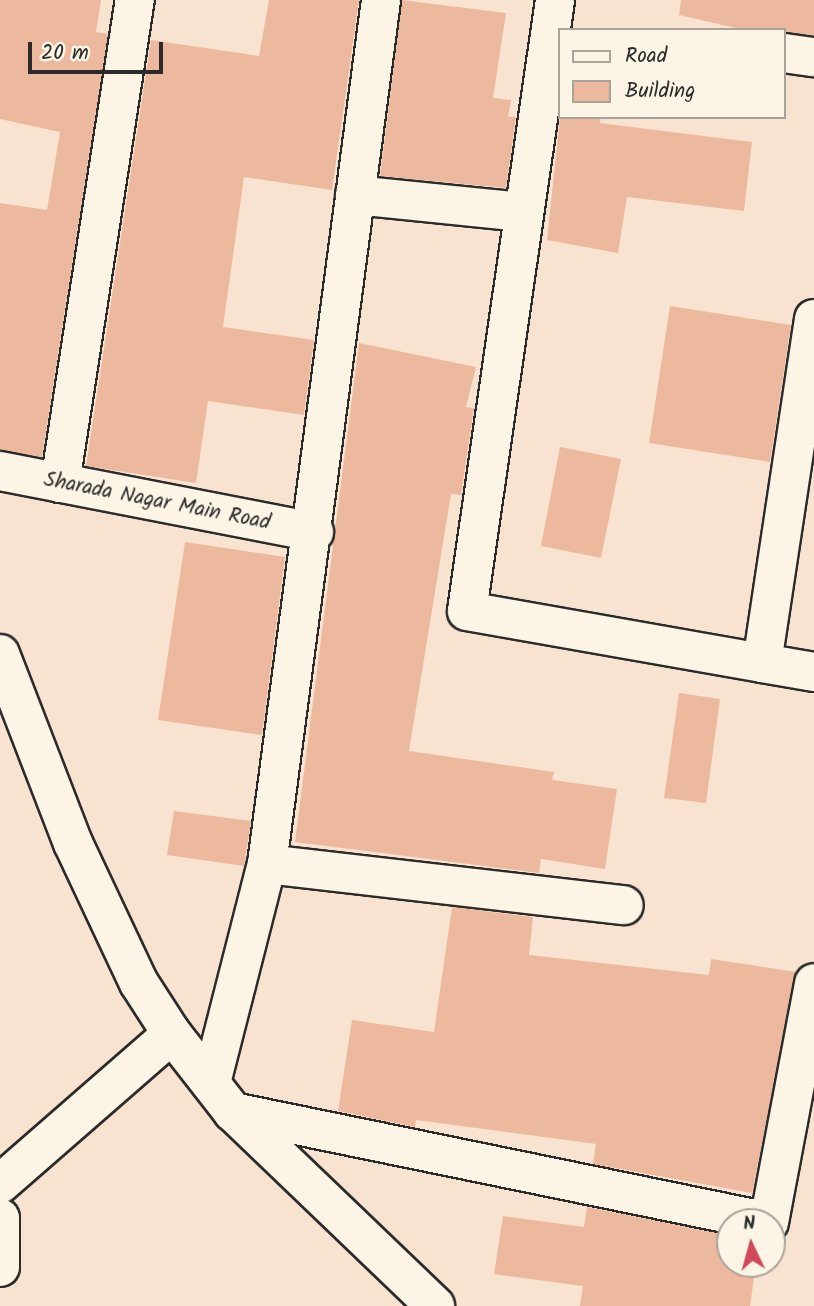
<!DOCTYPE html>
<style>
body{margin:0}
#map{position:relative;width:814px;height:1306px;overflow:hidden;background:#f8e3d0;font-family:Kalam,sans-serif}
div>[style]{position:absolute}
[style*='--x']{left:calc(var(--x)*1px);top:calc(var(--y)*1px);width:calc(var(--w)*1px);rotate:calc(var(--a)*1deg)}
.building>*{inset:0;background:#edb99e}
.roads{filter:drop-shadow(2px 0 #2b2b2b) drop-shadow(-2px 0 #2b2b2b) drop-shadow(0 2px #2b2b2b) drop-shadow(0 -2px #2b2b2b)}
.street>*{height:38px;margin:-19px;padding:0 19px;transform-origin:19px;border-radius:19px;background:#fcf5e5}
.secondary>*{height:38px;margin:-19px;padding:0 19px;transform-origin:19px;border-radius:19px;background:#fcf5e5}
span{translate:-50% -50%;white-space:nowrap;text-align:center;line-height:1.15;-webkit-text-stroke:6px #fcf5e5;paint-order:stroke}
.street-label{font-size:21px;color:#2b2b2b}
.legend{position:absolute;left:558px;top:28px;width:228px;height:91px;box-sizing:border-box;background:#fcf5e5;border:2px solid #a8a49b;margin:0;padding:9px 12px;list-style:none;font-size:21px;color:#2b2b2b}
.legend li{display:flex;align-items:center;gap:14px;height:35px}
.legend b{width:35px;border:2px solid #a8a49b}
.north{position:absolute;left:716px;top:1208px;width:70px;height:70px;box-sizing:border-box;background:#fcf5e5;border:2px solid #a8a49b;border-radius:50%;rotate:355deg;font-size:19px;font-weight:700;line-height:28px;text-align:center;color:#2b2b2b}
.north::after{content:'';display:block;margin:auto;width:24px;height:32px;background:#d1495b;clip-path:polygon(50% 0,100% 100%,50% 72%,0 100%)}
.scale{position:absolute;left:28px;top:42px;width:135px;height:32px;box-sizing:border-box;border:4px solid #2b2b2b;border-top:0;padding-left:9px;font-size:21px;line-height:24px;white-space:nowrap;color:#2b2b2b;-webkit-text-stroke:5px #fcf5e5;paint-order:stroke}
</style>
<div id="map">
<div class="building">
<i style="clip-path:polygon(0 0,101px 0,96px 32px,108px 34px,42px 457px,0 450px,0 203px,47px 210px,60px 132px,0 119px)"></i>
<i style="clip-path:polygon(269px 0,359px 0,332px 190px,244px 177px,223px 327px,314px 340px,304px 415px,208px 401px,196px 483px,86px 466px,151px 40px,259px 56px)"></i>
<i style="clip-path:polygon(402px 0,506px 13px,493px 98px,511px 100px,508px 117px,516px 117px,506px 188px,380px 176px)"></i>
<i style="clip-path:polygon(681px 0,814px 0,814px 35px,744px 30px,679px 15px)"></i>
<i style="clip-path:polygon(560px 117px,601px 117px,600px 123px,752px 142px,744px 211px,627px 197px,618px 253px,547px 240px)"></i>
<i style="clip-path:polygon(670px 306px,791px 325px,770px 462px,649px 443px)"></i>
<i style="clip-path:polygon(359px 343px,476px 367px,466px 407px,474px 408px,461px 495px,451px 494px,409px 751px,554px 772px,552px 780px,617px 789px,605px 869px,541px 859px,539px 873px,295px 842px)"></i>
<i style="clip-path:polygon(560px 447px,621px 459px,601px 558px,541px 546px)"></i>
<i style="clip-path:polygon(185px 542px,285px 557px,262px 735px,158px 720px)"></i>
<i style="clip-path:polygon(679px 693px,720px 699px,706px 803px,664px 798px)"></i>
<i style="clip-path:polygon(174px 811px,251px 821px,244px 866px,167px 855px)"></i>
<i style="clip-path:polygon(452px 907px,533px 917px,529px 955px,709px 975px,711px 959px,796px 972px,752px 1193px,593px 1164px,596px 1144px,416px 1120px,415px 1127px,338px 1111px,352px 1020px,434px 1032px)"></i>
<i style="clip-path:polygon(587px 1207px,730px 1236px,730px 1264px,756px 1264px,750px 1306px,580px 1306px,583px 1286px,494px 1274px,503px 1216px,584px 1227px)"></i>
</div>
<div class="roads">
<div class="street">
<i style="--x:555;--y:0;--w:617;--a:98.2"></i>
<i style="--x:467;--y:611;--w:300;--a:10"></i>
<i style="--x:762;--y:663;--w:348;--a:-81.4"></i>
<i style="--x:784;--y:53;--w:30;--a:8"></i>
<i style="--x:355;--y:195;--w:169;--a:5.8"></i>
<i style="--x:0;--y:471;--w:320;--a:11"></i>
<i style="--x:60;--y:483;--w:489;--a:-81.2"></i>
<i style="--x:762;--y:663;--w:53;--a:9.8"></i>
<i style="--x:267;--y:864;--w:359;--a:6.6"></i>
<i style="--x:211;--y:1083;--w:226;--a:-75.7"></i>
<i style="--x:267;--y:864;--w:871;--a:-82.48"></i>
<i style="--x:233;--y:1112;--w:547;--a:11.6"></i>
<i style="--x:769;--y:1222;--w:243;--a:-79.3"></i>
<i style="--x:0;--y:1184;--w:228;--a:-41.1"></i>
<i style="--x:0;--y:1218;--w:49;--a:90"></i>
</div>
<div class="secondary">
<i style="--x:0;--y:654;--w:203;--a:68.9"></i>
<i style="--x:73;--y:843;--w:155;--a:64.8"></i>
<i style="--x:139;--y:983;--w:61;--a:57.1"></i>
<i style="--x:172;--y:1034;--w:99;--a:52"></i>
<i style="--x:233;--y:1112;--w:280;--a:43.8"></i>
</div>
</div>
<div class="street-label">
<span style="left:157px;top:502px;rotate:11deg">Sharada Nagar Main Road</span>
</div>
<ul class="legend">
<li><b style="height:9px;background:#fcf5e5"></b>Road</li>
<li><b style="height:19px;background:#edb99e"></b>Building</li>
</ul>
<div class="north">N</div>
<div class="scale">20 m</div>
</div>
